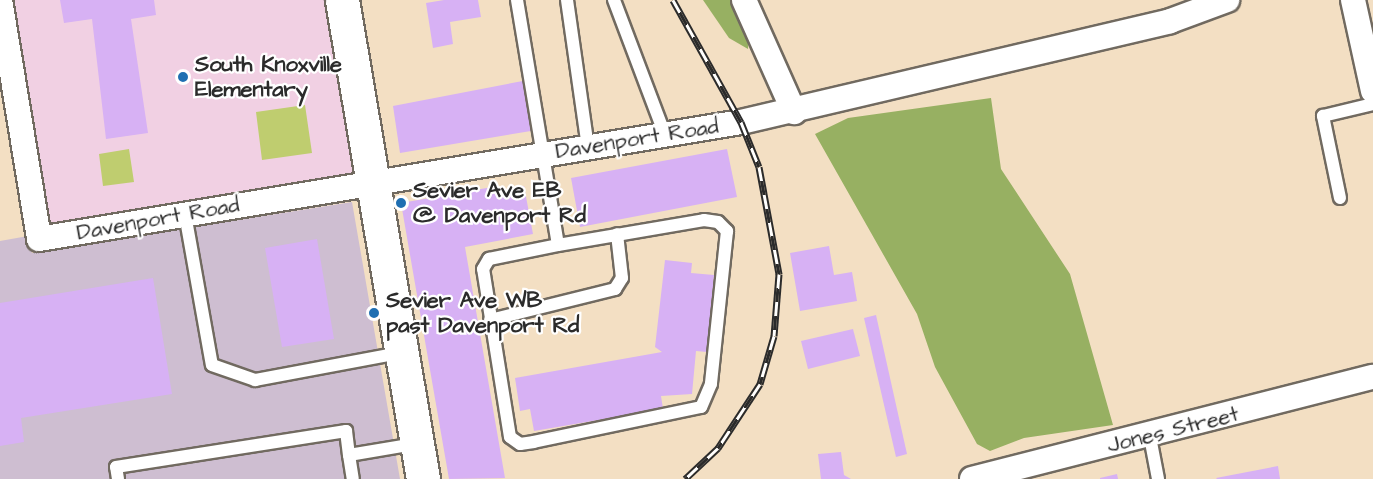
<!DOCTYPE html>
<style>
body{margin:0}
#map{position:relative;width:1373px;height:479px;overflow:hidden;background:#f3dfc3;font-family:"Architects Daughter",sans-serif}
div>[style]{position:absolute}
[style*='--x']{left:calc(var(--x)*1px);top:calc(var(--y)*1px);width:calc(var(--w)*1px);rotate:calc(var(--a)*1deg)}
.built>*{inset:0;background:#f1d0e3}
.industrial>*{inset:0;background:#cebed1}
.green>*{inset:0;background:#bfcd6f}
.forest>*{inset:0;background:#97b062}
.building>*{inset:0;background:#d7b1f4}
.roads{filter:drop-shadow(2px 0 #716a60) drop-shadow(-2px 0 #716a60) drop-shadow(0 2px #716a60) drop-shadow(0 -2px #716a60)}
.service>*{height:12px;margin:-6px;padding:0 6px;transform-origin:6px;border-radius:6px;background:#fff}
.minor>*{height:24px;margin:-12px;padding:0 12px;transform-origin:12px;border-radius:12px;background:#fff}
.secondary>*{height:33px;margin:-16.5px;padding:0 16.5px;transform-origin:16.5px;border-radius:16.5px;background:#fff}
.rail>*{height:7px;margin-top:-3.5px;transform-origin:0;background:repeating-linear-gradient(90deg,#fff 0 14px,#2b2b2b 0 28px);box-sizing:border-box;border-block:2px solid #2b2b2b}
.dots>*{width:16px;height:16px;translate:-50% -50%;box-sizing:border-box;border:3px solid #fff;border-radius:50%}
span{translate:-50% -50%;white-space:nowrap;text-align:center;line-height:1.15;-webkit-text-stroke:4.5px #fff;paint-order:stroke}
.poi-label{font-size:22px;color:#2b2b2b;font-weight:700}
.left{translate:0 -50%;text-align:left}
.street-label{font-size:22px;color:#2b2b2b}
</style>
<div id="map">
<div class="built">
<i style="clip-path:polygon(0 0,342px 0,370px 183px,39px 239px)"></i>
</div>
<div class="industrial">
<i style="clip-path:polygon(352px 202px,400px 479px,0 479px,0 241px,28px 236px,32px 253px)"></i>
</div>
<div class="green">
<i style="clip-path:polygon(305px 105px,312px 153px,262px 160px,256px 112px)"></i>
<i style="clip-path:polygon(129px 149px,134px 182px,103px 186px,99px 154px)"></i>
</div>
<div class="forest">
<i style="clip-path:polygon(703px 0,734px 0,749px 32px,748px 49px,729px 38px)"></i>
<i style="clip-path:polygon(991px 98px,1001px 169px,1070px 274px,1113px 425px,1024px 438px,990px 451px,977px 444px,935px 367px,917px 314px,815px 134px,848px 118px)"></i>
</div>
<div class="building">
<i style="clip-path:polygon(60px 0,154px 0,156px 15px,131px 19px,148px 133px,106px 139px,92px 19px,64px 23px)"></i>
<i style="clip-path:polygon(444px 0,478px 0,481px 17px,450px 22px,453px 44px,433px 48px,426px 3px)"></i>
<i style="clip-path:polygon(528px 80px,537px 130px,400px 153px,393px 106px)"></i>
<i style="clip-path:polygon(727px 149px,737px 197px,580px 227px,571px 178px)"></i>
<i style="clip-path:polygon(498px 186px,499px 191px,524px 186px,533px 234px,465px 247px,505px 478px,449px 479px,401px 203px)"></i>
<i style="clip-path:polygon(317px 239px,334px 339px,282px 347px,265px 248px)"></i>
<i style="clip-path:polygon(829px 246px,834px 275px,852px 272px,857px 301px,800px 311px,790px 253px)"></i>
<i style="clip-path:polygon(665px 260px,692px 263px,691px 273px,714px 275px,707px 352px,696px 351px,692px 394px,661px 396px,663px 409px,534px 431px,530px 409px,520px 411px,515px 378px,662px 352px,655px 347px)"></i>
<i style="clip-path:polygon(153px 278px,172px 394px,21px 418px,24px 442px,0 446px,0 303px)"></i>
<i style="clip-path:polygon(876px 315px,907px 454px,896px 457px,864px 318px)"></i>
<i style="clip-path:polygon(853px 329px,860px 356px,808px 369px,801px 341px)"></i>
<i style="clip-path:polygon(841px 452px,844px 475px,851px 479px,821px 479px,818px 454px)"></i>
<i style="clip-path:polygon(1278px 466px,1280px 479px,1217px 479px,1216px 478px)"></i>
<i style="clip-path:polygon(1117px 474px,1118px 479px,1100px 479px,1100px 478px)"></i>
</div>
<div class="roads">
<div class="service">
<i style="--x:517;--y:0;--w:248;--a:80.5"></i>
<i style="--x:558;--y:245;--w:148;--a:-9.7"></i>
<i style="--x:704;--y:220;--w:14;--a:8"></i>
<i style="--x:718;--y:222;--w:13;--a:45"></i>
<i style="--x:727;--y:231;--w:154;--a:96"></i>
<i style="--x:711;--y:384;--w:25;--a:113"></i>
<i style="--x:701;--y:407;--w:171;--a:168.2"></i>
<i style="--x:534;--y:442;--w:14;--a:172"></i>
<i style="--x:520;--y:444;--w:12;--a:-145"></i>
<i style="--x:510;--y:437;--w:170;--a:-99.1"></i>
<i style="--x:483;--y:269;--w:12;--a:-59"></i>
<i style="--x:489;--y:259;--w:70;--a:-11.5"></i>
<i style="--x:567;--y:0;--w:148;--a:81.9"></i>
<i style="--x:614;--y:0;--w:144;--a:69.3"></i>
<i style="--x:1340;--y:198;--w:84;--a:-101.7"></i>
<i style="--x:1323;--y:116;--w:51;--a:-13.5"></i>
<i style="--x:185;--y:214;--w:153;--a:79.9"></i>
<i style="--x:212;--y:365;--w:46;--a:19.2"></i>
<i style="--x:255;--y:380;--w:147;--a:-10.6"></i>
<i style="--x:490;--y:320;--w:129;--a:-13.9"></i>
<i style="--x:615;--y:289;--w:13;--a:-58"></i>
<i style="--x:622;--y:278;--w:44;--a:-96.5"></i>
<i style="--x:1150;--y:437;--w:43;--a:79.2"></i>
<i style="--x:349;--y:455;--w:24;--a:81"></i>
<i style="--x:118;--y:479;--w:12;--a:-99"></i>
<i style="--x:116;--y:467;--w:233;--a:-8.9"></i>
<i style="--x:346;--y:431;--w:24;--a:83"></i>
<i style="--x:349;--y:455;--w:67;--a:-9.5"></i>
</div>
<div class="minor">
<i style="--x:0;--y:0;--w:242;--a:80.7"></i>
<i style="--x:39;--y:239;--w:712;--a:-9.46"></i>
<i style="--x:741;--y:122;--w:441;--a:-13.2"></i>
<i style="--x:1170;--y:21;--w:61;--a:-20.2"></i>
<i style="--x:744;--y:0;--w:123;--a:65.9"></i>
<i style="--x:1353;--y:0;--w:93;--a:77.6"></i>
<i style="--x:972;--y:479;--w:414;--a:-14.3"></i>
</div>
<div class="secondary">
<i style="--x:342;--y:0;--w:486;--a:80.4"></i>
</div>
</div>
<div class="rail">
<i style="--x:673;--y:0;--w:140;--a:60.9"></i>
<i style="--x:741;--y:122;--w:48;--a:68.2"></i>
<i style="--x:759;--y:167;--w:109;--a:79.4"></i>
<i style="--x:779;--y:274;--w:62;--a:94.6"></i>
<i style="--x:774;--y:336;--w:50;--a:106.3"></i>
<i style="--x:760;--y:384;--w:77;--a:123.3"></i>
<i style="--x:718;--y:448;--w:45;--a:136.8"></i>
</div>
<div class="dots">
<i style="left:183px;top:77px;background:#1f6fb2"></i>
<i style="left:401px;top:203px;background:#1f6fb2"></i>
<i style="left:374px;top:313px;background:#1f6fb2"></i>
</div>
<div class="poi-label">
<span class="left" style="left:195px;top:77px">South Knoxville<br>Elementary</span>
<span class="left" style="left:413px;top:203px">Sevier Ave EB<br>@ Davenport Rd</span>
<span class="left" style="left:386px;top:313px">Sevier Ave WB<br>past Davenport Rd</span>
</div>
<div class="street-label">
<span style="left:637px;top:139px;rotate:-9deg">Davenport Road</span>
<span style="left:158px;top:219px;rotate:-10deg">Davenport Road</span>
<span style="left:1173px;top:430px;rotate:-14deg">Jones Street</span>
</div>
</div>
